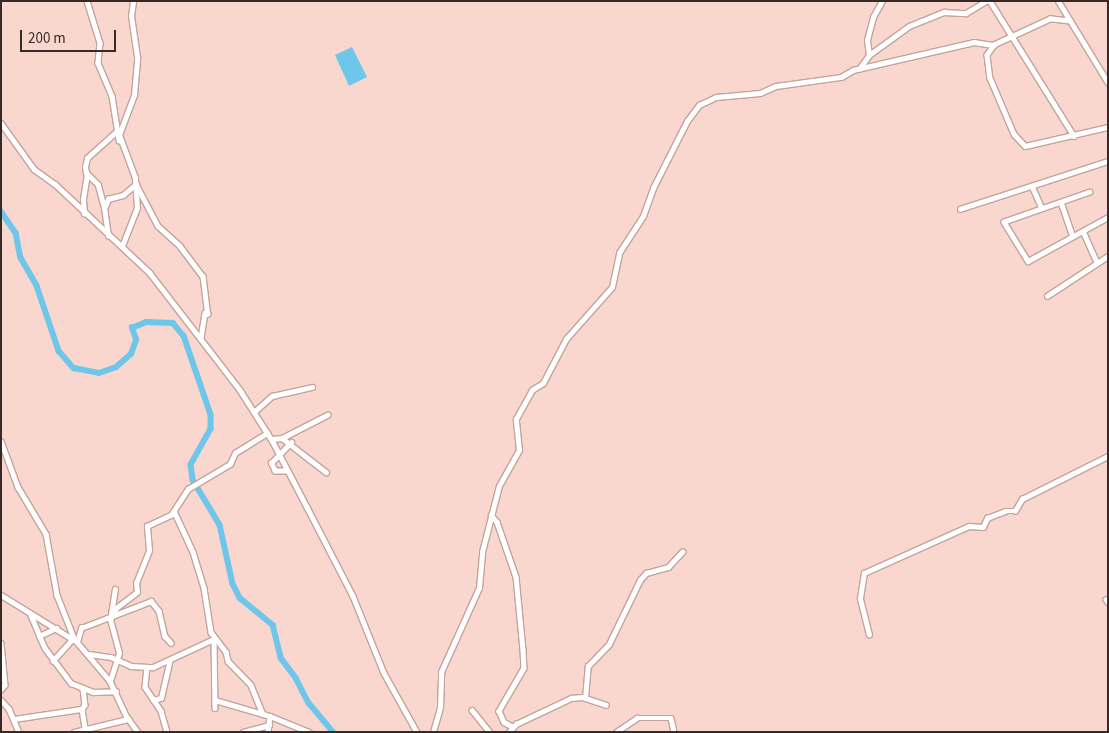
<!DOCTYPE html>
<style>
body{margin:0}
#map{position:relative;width:1109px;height:733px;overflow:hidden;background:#f9d7ce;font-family:"Source Sans 3",sans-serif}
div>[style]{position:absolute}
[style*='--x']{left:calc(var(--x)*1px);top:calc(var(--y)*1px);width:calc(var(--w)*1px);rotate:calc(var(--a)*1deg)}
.water>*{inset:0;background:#6ec6ea}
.river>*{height:5.5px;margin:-2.75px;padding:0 2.75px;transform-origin:2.75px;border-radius:2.75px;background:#6ec6ea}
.roads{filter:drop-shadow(1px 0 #c4a39b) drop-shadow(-1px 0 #c4a39b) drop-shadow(0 1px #c4a39b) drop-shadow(0 -1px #c4a39b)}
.minor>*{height:4.5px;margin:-2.25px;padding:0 2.25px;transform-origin:2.25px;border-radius:2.25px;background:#fff}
.major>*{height:5px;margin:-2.5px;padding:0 2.5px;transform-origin:2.5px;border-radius:2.5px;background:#fff}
span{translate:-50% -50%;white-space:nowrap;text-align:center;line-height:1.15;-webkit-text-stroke:4.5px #f9d7ce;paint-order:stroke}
.frame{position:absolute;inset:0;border:2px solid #362926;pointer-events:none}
.scale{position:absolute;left:20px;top:30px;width:96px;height:22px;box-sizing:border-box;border:2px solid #362926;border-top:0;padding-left:6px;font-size:15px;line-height:18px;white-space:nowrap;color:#362926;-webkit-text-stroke:4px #f9d7ce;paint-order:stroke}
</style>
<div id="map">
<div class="water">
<i style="clip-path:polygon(352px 47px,367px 77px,349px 86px,335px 55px)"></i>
</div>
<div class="river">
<i style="--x:1;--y:211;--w:27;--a:56"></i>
<i style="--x:16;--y:233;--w:25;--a:79"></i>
<i style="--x:21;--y:258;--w:32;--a:60"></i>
<i style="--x:37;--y:286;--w:69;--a:71.3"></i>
<i style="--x:59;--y:351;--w:23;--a:49"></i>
<i style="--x:74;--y:368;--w:25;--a:11"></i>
<i style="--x:99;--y:373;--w:18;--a:-19"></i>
<i style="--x:116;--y:367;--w:20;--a:-41"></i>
<i style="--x:131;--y:354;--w:15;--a:-70"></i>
<i style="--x:136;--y:340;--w:13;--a:-108"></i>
<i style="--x:132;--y:328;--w:15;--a:-23"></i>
<i style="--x:146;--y:322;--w:27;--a:2"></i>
<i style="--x:173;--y:323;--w:17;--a:50"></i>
<i style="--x:184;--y:336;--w:83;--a:71.1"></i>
<i style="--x:211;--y:415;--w:14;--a:90"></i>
<i style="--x:211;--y:429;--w:41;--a:119.1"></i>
<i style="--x:191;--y:465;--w:15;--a:82"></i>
<i style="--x:193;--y:480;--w:52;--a:59"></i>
<i style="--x:220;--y:525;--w:60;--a:77.6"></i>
<i style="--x:233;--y:584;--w:16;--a:63"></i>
<i style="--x:240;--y:598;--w:43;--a:39.3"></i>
<i style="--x:273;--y:625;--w:34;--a:76"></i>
<i style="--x:281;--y:658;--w:25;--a:53"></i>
<i style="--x:296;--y:678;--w:28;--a:63"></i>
<i style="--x:309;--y:703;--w:38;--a:50"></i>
</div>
<div class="roads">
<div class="minor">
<i style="--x:87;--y:1;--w:44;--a:72.8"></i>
<i style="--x:100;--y:43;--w:20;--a:96"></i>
<i style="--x:98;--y:63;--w:36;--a:67"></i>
<i style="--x:112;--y:96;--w:45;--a:81"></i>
<i style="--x:990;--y:1;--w:159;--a:58.1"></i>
<i style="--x:1070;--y:21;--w:20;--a:-174"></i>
<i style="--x:1050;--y:19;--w:62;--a:155.1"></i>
<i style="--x:994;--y:45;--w:12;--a:125"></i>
<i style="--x:987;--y:55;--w:23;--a:83"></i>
<i style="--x:990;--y:78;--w:61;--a:66.8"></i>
<i style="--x:1014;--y:134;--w:16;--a:47"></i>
<i style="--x:1025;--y:146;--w:85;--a:-12.9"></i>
<i style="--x:869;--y:55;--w:15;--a:-98"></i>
<i style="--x:867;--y:40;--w:24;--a:-75"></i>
<i style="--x:873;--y:17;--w:18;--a:-61"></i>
<i style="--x:859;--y:69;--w:17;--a:-54"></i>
<i style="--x:869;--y:55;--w:49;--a:-35.9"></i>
<i style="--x:909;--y:26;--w:38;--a:-22"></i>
<i style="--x:944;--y:12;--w:22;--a:3"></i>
<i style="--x:966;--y:13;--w:23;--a:-31"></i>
<i style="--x:1;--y:123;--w:57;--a:54.3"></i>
<i style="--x:34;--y:169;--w:26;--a:36"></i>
<i style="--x:55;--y:184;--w:130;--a:43.1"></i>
<i style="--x:150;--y:273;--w:148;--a:52.4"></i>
<i style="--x:240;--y:390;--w:62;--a:57.6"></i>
<i style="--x:273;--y:442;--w:73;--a:62.4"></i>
<i style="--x:307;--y:507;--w:100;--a:62.7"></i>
<i style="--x:353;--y:596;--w:83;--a:68.1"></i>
<i style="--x:384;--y:673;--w:68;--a:60.8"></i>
<i style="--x:1032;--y:186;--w:24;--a:66"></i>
<i style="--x:1090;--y:192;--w:91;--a:160.8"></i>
<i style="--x:1004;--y:222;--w:46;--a:58.4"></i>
<i style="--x:1028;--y:261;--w:91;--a:-28.8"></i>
<i style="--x:1061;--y:202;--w:36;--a:71"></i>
<i style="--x:104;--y:208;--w:24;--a:-105"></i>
<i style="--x:98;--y:185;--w:17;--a:-135"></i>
<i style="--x:86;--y:173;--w:6;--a:-99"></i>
<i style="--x:85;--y:167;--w:9;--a:-77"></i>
<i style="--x:87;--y:158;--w:38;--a:-42"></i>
<i style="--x:960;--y:209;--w:156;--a:-18"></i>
<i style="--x:84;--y:214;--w:15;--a:-94"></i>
<i style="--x:83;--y:199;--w:25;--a:-81"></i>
<i style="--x:1083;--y:231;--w:35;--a:66"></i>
<i style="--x:108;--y:236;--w:27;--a:-98"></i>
<i style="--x:104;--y:209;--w:11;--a:-68"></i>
<i style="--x:108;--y:199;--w:16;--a:-15"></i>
<i style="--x:123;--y:195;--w:17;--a:-40"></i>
<i style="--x:136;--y:184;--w:47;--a:62.4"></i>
<i style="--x:158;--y:226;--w:30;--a:42"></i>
<i style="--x:180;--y:246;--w:38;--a:53"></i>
<i style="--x:203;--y:276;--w:38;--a:83"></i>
<i style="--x:208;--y:314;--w:3;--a:-162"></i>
<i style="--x:205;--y:313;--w:25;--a:99"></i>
<i style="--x:122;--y:246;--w:41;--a:-68.5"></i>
<i style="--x:137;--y:208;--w:30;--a:-94"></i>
<i style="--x:135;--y:178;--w:46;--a:-110.4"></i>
<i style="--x:119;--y:135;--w:43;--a:-69.4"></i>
<i style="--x:134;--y:95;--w:38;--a:-85"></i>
<i style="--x:137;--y:57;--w:41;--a:-98.3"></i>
<i style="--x:131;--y:16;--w:15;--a:-82"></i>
<i style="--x:1047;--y:296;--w:73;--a:-33.3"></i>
<i style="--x:254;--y:412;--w:24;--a:-42"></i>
<i style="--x:272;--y:396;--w:41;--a:-12.7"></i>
<i style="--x:282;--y:438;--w:56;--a:37.7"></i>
<i style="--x:272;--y:439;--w:10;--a:-6"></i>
<i style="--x:282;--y:438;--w:51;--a:-27.1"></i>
<i style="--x:1;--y:441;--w:49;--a:69.7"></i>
<i style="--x:18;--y:487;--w:55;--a:59.2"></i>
<i style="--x:46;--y:534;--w:62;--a:79.8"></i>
<i style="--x:57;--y:595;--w:46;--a:68.4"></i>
<i style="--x:74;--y:638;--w:31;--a:132"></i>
<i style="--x:287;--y:471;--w:12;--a:180"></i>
<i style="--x:275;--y:471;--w:9;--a:-117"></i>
<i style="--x:271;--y:463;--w:29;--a:-46"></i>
<i style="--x:174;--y:511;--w:45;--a:65.1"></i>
<i style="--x:193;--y:552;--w:38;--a:73"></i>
<i style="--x:204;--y:588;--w:45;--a:81"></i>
<i style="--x:211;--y:632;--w:25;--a:53"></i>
<i style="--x:226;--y:652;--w:9;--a:77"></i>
<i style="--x:228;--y:661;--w:33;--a:46"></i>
<i style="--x:251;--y:685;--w:31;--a:68"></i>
<i style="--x:263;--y:714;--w:7;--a:16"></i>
<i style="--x:270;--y:716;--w:16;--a:97"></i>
<i style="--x:491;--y:515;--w:9;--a:49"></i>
<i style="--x:497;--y:522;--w:58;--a:70.9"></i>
<i style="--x:516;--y:577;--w:73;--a:84.5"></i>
<i style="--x:523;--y:650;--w:18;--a:87"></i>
<i style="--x:524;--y:668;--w:50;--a:120.2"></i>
<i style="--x:499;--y:711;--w:12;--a:66"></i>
<i style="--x:504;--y:722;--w:10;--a:29"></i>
<i style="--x:1;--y:595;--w:89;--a:31.7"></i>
<i style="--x:77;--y:642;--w:51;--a:49.8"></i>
<i style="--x:110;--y:681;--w:40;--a:65"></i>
<i style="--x:127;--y:717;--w:19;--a:54"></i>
<i style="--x:1106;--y:599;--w:4;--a:56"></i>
<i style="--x:30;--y:613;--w:38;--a:67"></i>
<i style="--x:45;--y:648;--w:44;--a:53.4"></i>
<i style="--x:71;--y:683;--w:24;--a:22"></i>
<i style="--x:93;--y:692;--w:23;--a:-2"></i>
<i style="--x:111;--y:614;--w:25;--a:-81"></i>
<i style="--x:869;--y:635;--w:38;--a:-104"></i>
<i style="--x:860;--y:598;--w:25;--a:-81"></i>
<i style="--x:864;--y:573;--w:115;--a:-24.1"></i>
<i style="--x:969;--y:526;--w:14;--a:4"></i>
<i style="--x:983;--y:527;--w:10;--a:-66"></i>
<i style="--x:987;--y:518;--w:19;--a:-21"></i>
<i style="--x:1005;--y:511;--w:10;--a:0"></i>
<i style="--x:1015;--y:511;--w:14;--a:-60"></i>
<i style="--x:1022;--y:499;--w:96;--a:-26.6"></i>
<i style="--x:39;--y:636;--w:19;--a:-25"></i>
<i style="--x:77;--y:642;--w:15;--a:-74"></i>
<i style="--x:81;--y:628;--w:75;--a:-21.1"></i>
<i style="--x:151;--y:601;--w:13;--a:51"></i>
<i style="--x:159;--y:611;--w:26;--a:77"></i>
<i style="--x:165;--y:636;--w:9;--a:49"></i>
<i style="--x:1;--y:643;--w:42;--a:84.6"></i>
<i style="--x:5;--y:685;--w:6;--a:129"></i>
<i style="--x:89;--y:654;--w:22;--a:8"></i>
<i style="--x:111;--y:657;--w:22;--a:24"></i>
<i style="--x:131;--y:666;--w:22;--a:3"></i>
<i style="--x:153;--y:667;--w:67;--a:-24.7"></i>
<i style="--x:214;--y:639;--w:69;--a:89.2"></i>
<i style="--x:147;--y:667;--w:20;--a:96"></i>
<i style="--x:145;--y:687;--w:29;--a:56"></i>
<i style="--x:161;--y:711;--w:22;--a:74"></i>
<i style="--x:110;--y:681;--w:29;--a:-72"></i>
<i style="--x:119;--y:653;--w:34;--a:-105"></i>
<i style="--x:110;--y:620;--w:13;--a:-63"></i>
<i style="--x:116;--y:608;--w:26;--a:-37"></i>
<i style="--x:137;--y:592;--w:9;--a:-96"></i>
<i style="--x:136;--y:583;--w:35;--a:-68"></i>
<i style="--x:149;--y:550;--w:24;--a:-95"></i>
<i style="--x:147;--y:526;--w:26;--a:-25"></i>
<i style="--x:171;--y:515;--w:31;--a:-57"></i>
<i style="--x:188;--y:489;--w:49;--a:-30.8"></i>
<i style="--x:230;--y:464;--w:12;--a:-66"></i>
<i style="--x:235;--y:453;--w:38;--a:-32"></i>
<i style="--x:83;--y:689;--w:16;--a:83"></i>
<i style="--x:85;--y:705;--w:5;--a:127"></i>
<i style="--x:82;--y:709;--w:20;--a:81"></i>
<i style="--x:585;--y:698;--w:32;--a:-85"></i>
<i style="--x:588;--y:666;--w:30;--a:-46"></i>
<i style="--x:609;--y:644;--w:71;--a:-64.2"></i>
<i style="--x:640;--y:580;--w:9;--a:-49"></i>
<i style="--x:646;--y:573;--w:23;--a:-15"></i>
<i style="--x:668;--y:567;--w:21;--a:-47"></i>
<i style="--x:1;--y:700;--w:12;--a:48"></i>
<i style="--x:9;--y:709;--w:25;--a:67"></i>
<i style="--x:153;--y:700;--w:8;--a:-14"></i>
<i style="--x:161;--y:698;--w:37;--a:-77"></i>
<i style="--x:215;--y:700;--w:50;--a:16.3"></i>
<i style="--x:472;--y:710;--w:28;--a:51"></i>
<i style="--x:270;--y:716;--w:42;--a:22.3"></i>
<i style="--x:14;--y:719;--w:69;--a:-8.4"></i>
<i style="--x:74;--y:732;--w:56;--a:-13.5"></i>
<i style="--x:243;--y:732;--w:27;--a:-15"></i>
<i style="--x:433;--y:732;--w:26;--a:-74"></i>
<i style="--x:440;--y:707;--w:35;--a:-88"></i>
<i style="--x:441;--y:672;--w:92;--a:-65.7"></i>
<i style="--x:479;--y:588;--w:36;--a:-85"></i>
<i style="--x:482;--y:552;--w:68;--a:-75.6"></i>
<i style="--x:499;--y:486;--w:41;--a:-60.9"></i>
<i style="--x:519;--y:450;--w:31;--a:-96"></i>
<i style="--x:516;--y:419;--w:33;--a:-61"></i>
<i style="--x:532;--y:390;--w:13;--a:-32"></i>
<i style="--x:543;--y:383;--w:50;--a:-62.4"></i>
<i style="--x:566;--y:339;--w:69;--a:-48.5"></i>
<i style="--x:612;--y:287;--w:35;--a:-78"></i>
<i style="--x:619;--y:253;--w:44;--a:-57"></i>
<i style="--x:643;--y:216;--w:30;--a:-70"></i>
<i style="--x:653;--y:188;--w:75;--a:-63.1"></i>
<i style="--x:687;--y:121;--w:20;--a:-53"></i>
<i style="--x:699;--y:105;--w:19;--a:-25"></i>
<i style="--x:716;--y:97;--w:44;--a:-5.2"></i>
<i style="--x:760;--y:93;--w:17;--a:-24"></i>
<i style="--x:776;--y:86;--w:66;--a:-7.9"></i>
<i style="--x:841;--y:77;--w:14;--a:-30"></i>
<i style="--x:853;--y:70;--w:124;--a:-13"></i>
<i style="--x:974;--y:42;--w:20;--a:9"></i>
<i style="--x:509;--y:732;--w:11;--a:-49"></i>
<i style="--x:516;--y:724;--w:61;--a:-25.3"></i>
<i style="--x:571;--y:698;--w:11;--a:-5"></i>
<i style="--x:582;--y:697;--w:25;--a:18"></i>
<i style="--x:616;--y:732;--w:25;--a:-34"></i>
<i style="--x:637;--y:718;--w:34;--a:0"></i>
<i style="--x:671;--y:718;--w:14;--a:78"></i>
</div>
<div class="major">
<i style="--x:1058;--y:1;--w:96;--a:58.6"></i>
</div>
</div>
<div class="frame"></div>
<div class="scale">200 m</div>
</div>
